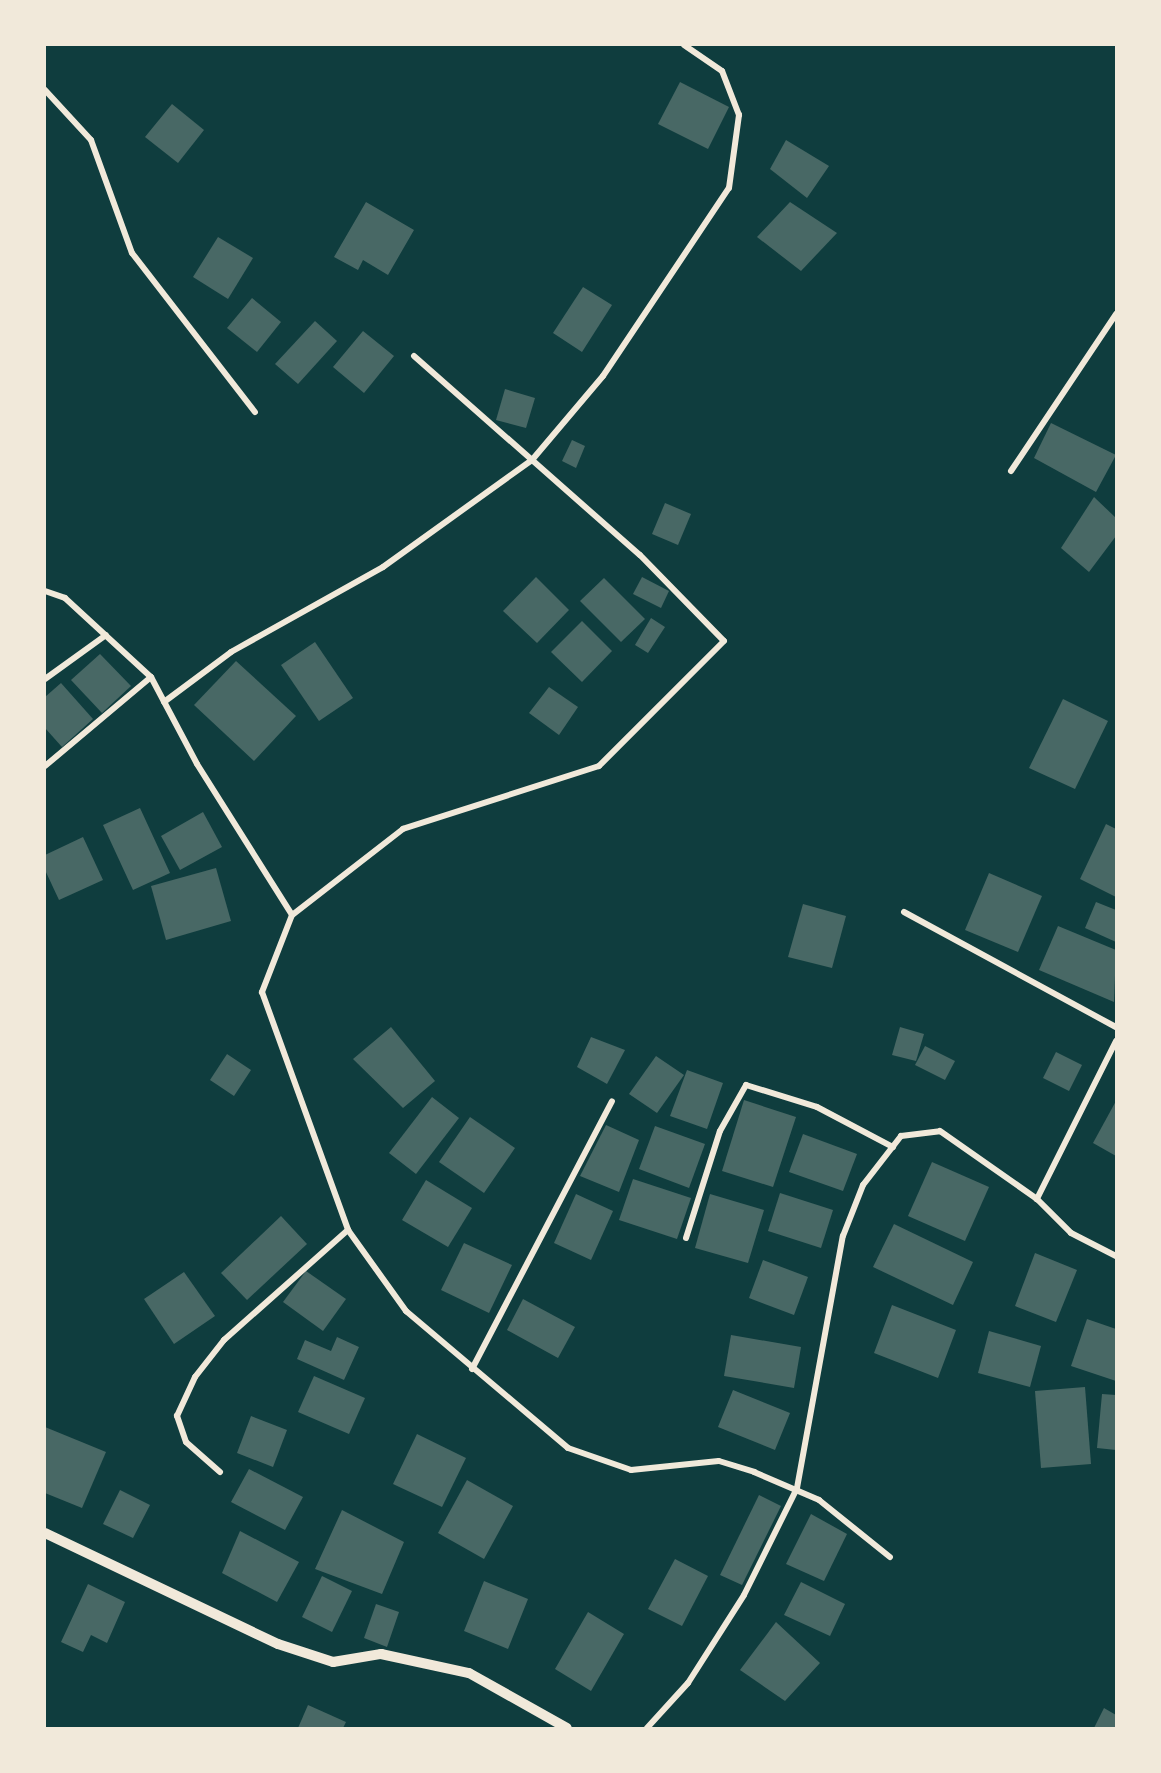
<!DOCTYPE html>
<style>
body{margin:0}
#map{position:relative;width:1161px;height:1773px;overflow:hidden;background:#0f3d3e;font-family:"Nunito Sans",sans-serif}
div>[style]{position:absolute}
[style*='--x']{left:calc(var(--x)*1px);top:calc(var(--y)*1px);width:calc(var(--w)*1px);rotate:calc(var(--a)*1deg)}
.building>*{inset:0;background:#486865}
.minor>*{height:6px;margin:-3px;padding:0 3px;transform-origin:3px;border-radius:3px;background:#f1e9da}
.tertiary>*{height:10px;margin:-5px;padding:0 5px;transform-origin:5px;border-radius:5px;background:#f1e9da}
span{translate:-50% -50%;white-space:nowrap;text-align:center;line-height:1.15;-webkit-text-stroke:6px #f1e9da;paint-order:stroke}
.frame{position:absolute;inset:0;border:46px solid #f1e9da;pointer-events:none}
</style>
<div id="map">
<div class="building">
<i style="clip-path:polygon(680px 82px,729px 107px,708px 149px,658px 124px)"></i>
<i style="clip-path:polygon(172px 104px,204px 130px,178px 163px,145px 137px)"></i>
<i style="clip-path:polygon(786px 140px,829px 166px,807px 198px,770px 169px)"></i>
<i style="clip-path:polygon(366px 202px,414px 230px,388px 275px,363px 260px,358px 270px,334px 257px)"></i>
<i style="clip-path:polygon(790px 202px,837px 233px,801px 271px,757px 237px)"></i>
<i style="clip-path:polygon(218px 237px,253px 258px,228px 299px,193px 277px)"></i>
<i style="clip-path:polygon(583px 287px,612px 305px,582px 352px,553px 333px)"></i>
<i style="clip-path:polygon(252px 298px,281px 322px,257px 352px,227px 328px)"></i>
<i style="clip-path:polygon(315px 321px,337px 341px,298px 384px,275px 364px)"></i>
<i style="clip-path:polygon(363px 331px,394px 356px,364px 393px,333px 367px)"></i>
<i style="clip-path:polygon(505px 389px,535px 398px,526px 428px,496px 420px)"></i>
<i style="clip-path:polygon(1051px 423px,1116px 455px,1096px 492px,1034px 458px)"></i>
<i style="clip-path:polygon(572px 440px,585px 446px,576px 468px,562px 461px)"></i>
<i style="clip-path:polygon(1094px 497px,1116px 518px,1116px 536px,1089px 572px,1061px 548px)"></i>
<i style="clip-path:polygon(665px 503px,691px 514px,678px 545px,652px 534px)"></i>
<i style="clip-path:polygon(536px 577px,569px 610px,537px 643px,503px 611px)"></i>
<i style="clip-path:polygon(642px 577px,669px 591px,661px 608px,633px 594px)"></i>
<i style="clip-path:polygon(604px 578px,645px 619px,621px 642px,580px 601px)"></i>
<i style="clip-path:polygon(651px 618px,665px 627px,648px 653px,635px 645px)"></i>
<i style="clip-path:polygon(582px 621px,612px 651px,582px 682px,551px 652px)"></i>
<i style="clip-path:polygon(315px 642px,353px 698px,319px 721px,281px 665px)"></i>
<i style="clip-path:polygon(100px 654px,131px 686px,102px 713px,71px 680px)"></i>
<i style="clip-path:polygon(236px 661px,296px 716px,254px 761px,194px 705px)"></i>
<i style="clip-path:polygon(61px 683px,93px 719px,62px 747px,45px 728px,45px 697px)"></i>
<i style="clip-path:polygon(549px 687px,578px 707px,559px 735px,529px 713px)"></i>
<i style="clip-path:polygon(1063px 699px,1108px 721px,1075px 789px,1029px 768px)"></i>
<i style="clip-path:polygon(140px 808px,170px 873px,133px 890px,103px 825px)"></i>
<i style="clip-path:polygon(203px 812px,222px 847px,180px 870px,161px 836px)"></i>
<i style="clip-path:polygon(1106px 824px,1116px 829px,1116px 897px,1080px 879px)"></i>
<i style="clip-path:polygon(83px 837px,103px 880px,59px 900px,45px 870px,45px 855px)"></i>
<i style="clip-path:polygon(216px 868px,231px 921px,166px 940px,151px 886px)"></i>
<i style="clip-path:polygon(989px 873px,1042px 896px,1018px 952px,965px 930px)"></i>
<i style="clip-path:polygon(1096px 902px,1116px 910px,1116px 942px,1085px 928px)"></i>
<i style="clip-path:polygon(803px 904px,846px 916px,832px 968px,788px 957px)"></i>
<i style="clip-path:polygon(1058px 926px,1116px 950px,1114px 1002px,1039px 970px)"></i>
<i style="clip-path:polygon(391px 1027px,435px 1081px,403px 1108px,353px 1059px)"></i>
<i style="clip-path:polygon(900px 1027px,924px 1034px,916px 1061px,892px 1055px)"></i>
<i style="clip-path:polygon(591px 1037px,625px 1050px,607px 1084px,577px 1067px)"></i>
<i style="clip-path:polygon(925px 1046px,955px 1061px,945px 1080px,915px 1065px)"></i>
<i style="clip-path:polygon(1056px 1052px,1082px 1065px,1069px 1091px,1043px 1078px)"></i>
<i style="clip-path:polygon(227px 1054px,251px 1070px,234px 1096px,210px 1080px)"></i>
<i style="clip-path:polygon(656px 1056px,684px 1075px,657px 1113px,629px 1094px)"></i>
<i style="clip-path:polygon(687px 1070px,723px 1083px,707px 1129px,670px 1116px)"></i>
<i style="clip-path:polygon(432px 1097px,459px 1118px,416px 1174px,389px 1153px)"></i>
<i style="clip-path:polygon(744px 1100px,796px 1117px,773px 1187px,722px 1171px)"></i>
<i style="clip-path:polygon(1116px 1101px,1116px 1156px,1093px 1143px)"></i>
<i style="clip-path:polygon(470px 1117px,515px 1148px,484px 1193px,439px 1162px)"></i>
<i style="clip-path:polygon(606px 1125px,639px 1140px,619px 1192px,580px 1176px)"></i>
<i style="clip-path:polygon(655px 1126px,705px 1144px,689px 1188px,639px 1169px)"></i>
<i style="clip-path:polygon(803px 1134px,857px 1154px,843px 1191px,789px 1172px)"></i>
<i style="clip-path:polygon(932px 1162px,989px 1187px,965px 1241px,908px 1216px)"></i>
<i style="clip-path:polygon(633px 1179px,691px 1198px,677px 1239px,619px 1220px)"></i>
<i style="clip-path:polygon(426px 1180px,472px 1208px,448px 1247px,402px 1220px)"></i>
<i style="clip-path:polygon(780px 1193px,833px 1210px,821px 1248px,768px 1231px)"></i>
<i style="clip-path:polygon(576px 1194px,613px 1211px,591px 1260px,554px 1243px)"></i>
<i style="clip-path:polygon(710px 1194px,764px 1210px,748px 1263px,695px 1248px)"></i>
<i style="clip-path:polygon(281px 1216px,307px 1244px,247px 1300px,221px 1273px)"></i>
<i style="clip-path:polygon(894px 1224px,973px 1262px,953px 1305px,873px 1267px)"></i>
<i style="clip-path:polygon(464px 1243px,512px 1265px,489px 1313px,441px 1290px)"></i>
<i style="clip-path:polygon(1035px 1253px,1077px 1270px,1056px 1322px,1015px 1306px)"></i>
<i style="clip-path:polygon(763px 1260px,808px 1277px,794px 1315px,749px 1298px)"></i>
<i style="clip-path:polygon(306px 1271px,346px 1299px,323px 1331px,283px 1302px)"></i>
<i style="clip-path:polygon(184px 1272px,215px 1316px,174px 1344px,144px 1299px)"></i>
<i style="clip-path:polygon(523px 1299px,575px 1327px,558px 1358px,507px 1330px)"></i>
<i style="clip-path:polygon(892px 1305px,956px 1330px,938px 1378px,874px 1353px)"></i>
<i style="clip-path:polygon(1087px 1319px,1116px 1329px,1116px 1381px,1071px 1366px)"></i>
<i style="clip-path:polygon(989px 1331px,1041px 1346px,1030px 1387px,978px 1373px)"></i>
<i style="clip-path:polygon(731px 1335px,801px 1347px,794px 1388px,724px 1376px)"></i>
<i style="clip-path:polygon(337px 1337px,359px 1347px,344px 1380px,297px 1359px,305px 1340px,331px 1351px)"></i>
<i style="clip-path:polygon(314px 1376px,365px 1398px,349px 1434px,298px 1412px)"></i>
<i style="clip-path:polygon(1085px 1387px,1091px 1464px,1041px 1468px,1035px 1391px)"></i>
<i style="clip-path:polygon(733px 1390px,790px 1413px,775px 1450px,718px 1427px)"></i>
<i style="clip-path:polygon(1102px 1394px,1116px 1395px,1116px 1450px,1097px 1448px)"></i>
<i style="clip-path:polygon(251px 1416px,287px 1430px,273px 1467px,237px 1453px)"></i>
<i style="clip-path:polygon(45px 1427px,106px 1452px,82px 1508px,45px 1493px)"></i>
<i style="clip-path:polygon(417px 1434px,466px 1458px,442px 1507px,393px 1484px)"></i>
<i style="clip-path:polygon(249px 1469px,303px 1497px,285px 1530px,231px 1502px)"></i>
<i style="clip-path:polygon(467px 1480px,513px 1506px,484px 1559px,438px 1533px)"></i>
<i style="clip-path:polygon(120px 1490px,150px 1505px,133px 1538px,103px 1524px)"></i>
<i style="clip-path:polygon(759px 1495px,781px 1506px,742px 1585px,720px 1575px)"></i>
<i style="clip-path:polygon(342px 1510px,404px 1542px,382px 1594px,315px 1569px)"></i>
<i style="clip-path:polygon(811px 1514px,847px 1534px,824px 1581px,786px 1564px)"></i>
<i style="clip-path:polygon(240px 1531px,299px 1562px,277px 1602px,222px 1573px)"></i>
<i style="clip-path:polygon(675px 1559px,708px 1576px,682px 1626px,648px 1609px)"></i>
<i style="clip-path:polygon(322px 1576px,352px 1591px,332px 1632px,302px 1617px)"></i>
<i style="clip-path:polygon(484px 1581px,528px 1599px,508px 1649px,464px 1631px)"></i>
<i style="clip-path:polygon(801px 1582px,845px 1604px,830px 1636px,784px 1615px)"></i>
<i style="clip-path:polygon(88px 1584px,125px 1602px,107px 1643px,91px 1635px,83px 1652px,61px 1642px)"></i>
<i style="clip-path:polygon(376px 1604px,399px 1612px,387px 1647px,364px 1638px)"></i>
<i style="clip-path:polygon(588px 1612px,624px 1634px,591px 1691px,555px 1669px)"></i>
<i style="clip-path:polygon(776px 1622px,820px 1663px,785px 1701px,740px 1670px)"></i>
<i style="clip-path:polygon(308px 1705px,346px 1722px,343px 1728px,298px 1728px)"></i>
<i style="clip-path:polygon(1104px 1708px,1116px 1715px,1116px 1728px,1094px 1728px)"></i>
</div>
<div class="minor">
<i style="--x:45;--y:90;--w:68;--a:47.4"></i>
<i style="--x:91;--y:140;--w:120;--a:70.1"></i>
<i style="--x:132;--y:253;--w:201;--a:52.3"></i>
<i style="--x:414;--y:356;--w:301;--a:41.4"></i>
<i style="--x:640;--y:555;--w:120;--a:45.7"></i>
<i style="--x:724;--y:641;--w:177;--a:135"></i>
<i style="--x:599;--y:766;--w:206;--a:162.2"></i>
<i style="--x:403;--y:829;--w:140;--a:142.2"></i>
<i style="--x:292;--y:915;--w:83;--a:111.3"></i>
<i style="--x:262;--y:992;--w:253;--a:70.1"></i>
<i style="--x:348;--y:1230;--w:100;--a:54.4"></i>
<i style="--x:406;--y:1311;--w:212;--a:40.2"></i>
<i style="--x:568;--y:1448;--w:67;--a:19.2"></i>
<i style="--x:631;--y:1470;--w:88;--a:-5.8"></i>
<i style="--x:719;--y:1461;--w:37;--a:17"></i>
<i style="--x:754;--y:1472;--w:71;--a:23.3"></i>
<i style="--x:819;--y:1500;--w:91;--a:38.8"></i>
<i style="--x:1011;--y:471;--w:189;--a:-56.2"></i>
<i style="--x:45;--y:591;--w:21;--a:19"></i>
<i style="--x:65;--y:598;--w:117;--a:42.6"></i>
<i style="--x:151;--y:677;--w:98;--a:62.1"></i>
<i style="--x:197;--y:764;--w:178;--a:57.8"></i>
<i style="--x:45;--y:679;--w:75;--a:-35.8"></i>
<i style="--x:164;--y:702;--w:84;--a:-36.7"></i>
<i style="--x:231;--y:652;--w:174;--a:-29.2"></i>
<i style="--x:383;--y:567;--w:183;--a:-35.7"></i>
<i style="--x:532;--y:460;--w:110;--a:-49.8"></i>
<i style="--x:603;--y:376;--w:226;--a:-56.2"></i>
<i style="--x:729;--y:188;--w:74;--a:-82.2"></i>
<i style="--x:739;--y:115;--w:47;--a:-111.1"></i>
<i style="--x:722;--y:71;--w:46;--a:-145.6"></i>
<i style="--x:45;--y:766;--w:138;--a:-40"></i>
<i style="--x:904;--y:912;--w:241;--a:28.5"></i>
<i style="--x:1116;--y:1041;--w:177;--a:116.6"></i>
<i style="--x:1037;--y:1199;--w:48;--a:45"></i>
<i style="--x:1071;--y:1233;--w:51;--a:27.1"></i>
<i style="--x:686;--y:1238;--w:112;--a:-72.4"></i>
<i style="--x:720;--y:1131;--w:53;--a:-60.5"></i>
<i style="--x:746;--y:1085;--w:74;--a:17.2"></i>
<i style="--x:817;--y:1107;--w:86;--a:27.8"></i>
<i style="--x:472;--y:1369;--w:302;--a:-62.4"></i>
<i style="--x:220;--y:1472;--w:45;--a:-138.6"></i>
<i style="--x:186;--y:1442;--w:28;--a:-109"></i>
<i style="--x:177;--y:1416;--w:43;--a:-65.2"></i>
<i style="--x:195;--y:1377;--w:47;--a:-51.9"></i>
<i style="--x:224;--y:1340;--w:166;--a:-41.6"></i>
<i style="--x:647;--y:1728;--w:61;--a:-47.7"></i>
<i style="--x:688;--y:1683;--w:104;--a:-57.5"></i>
<i style="--x:744;--y:1595;--w:119;--a:-63.6"></i>
<i style="--x:797;--y:1488;--w:256;--a:-79.7"></i>
<i style="--x:843;--y:1236;--w:55;--a:-68.6"></i>
<i style="--x:863;--y:1185;--w:62;--a:-52.2"></i>
<i style="--x:901;--y:1136;--w:39;--a:-7"></i>
<i style="--x:940;--y:1131;--w:118;--a:35"></i>
</div>
<div class="tertiary">
<i style="--x:45;--y:1533;--w:258;--a:25.5"></i>
<i style="--x:278;--y:1644;--w:58;--a:18.1"></i>
<i style="--x:333;--y:1662;--w:49;--a:-9.5"></i>
<i style="--x:381;--y:1654;--w:90;--a:12.2"></i>
<i style="--x:469;--y:1673;--w:112;--a:29.3"></i>
</div>
<div class="frame"></div>
</div>
